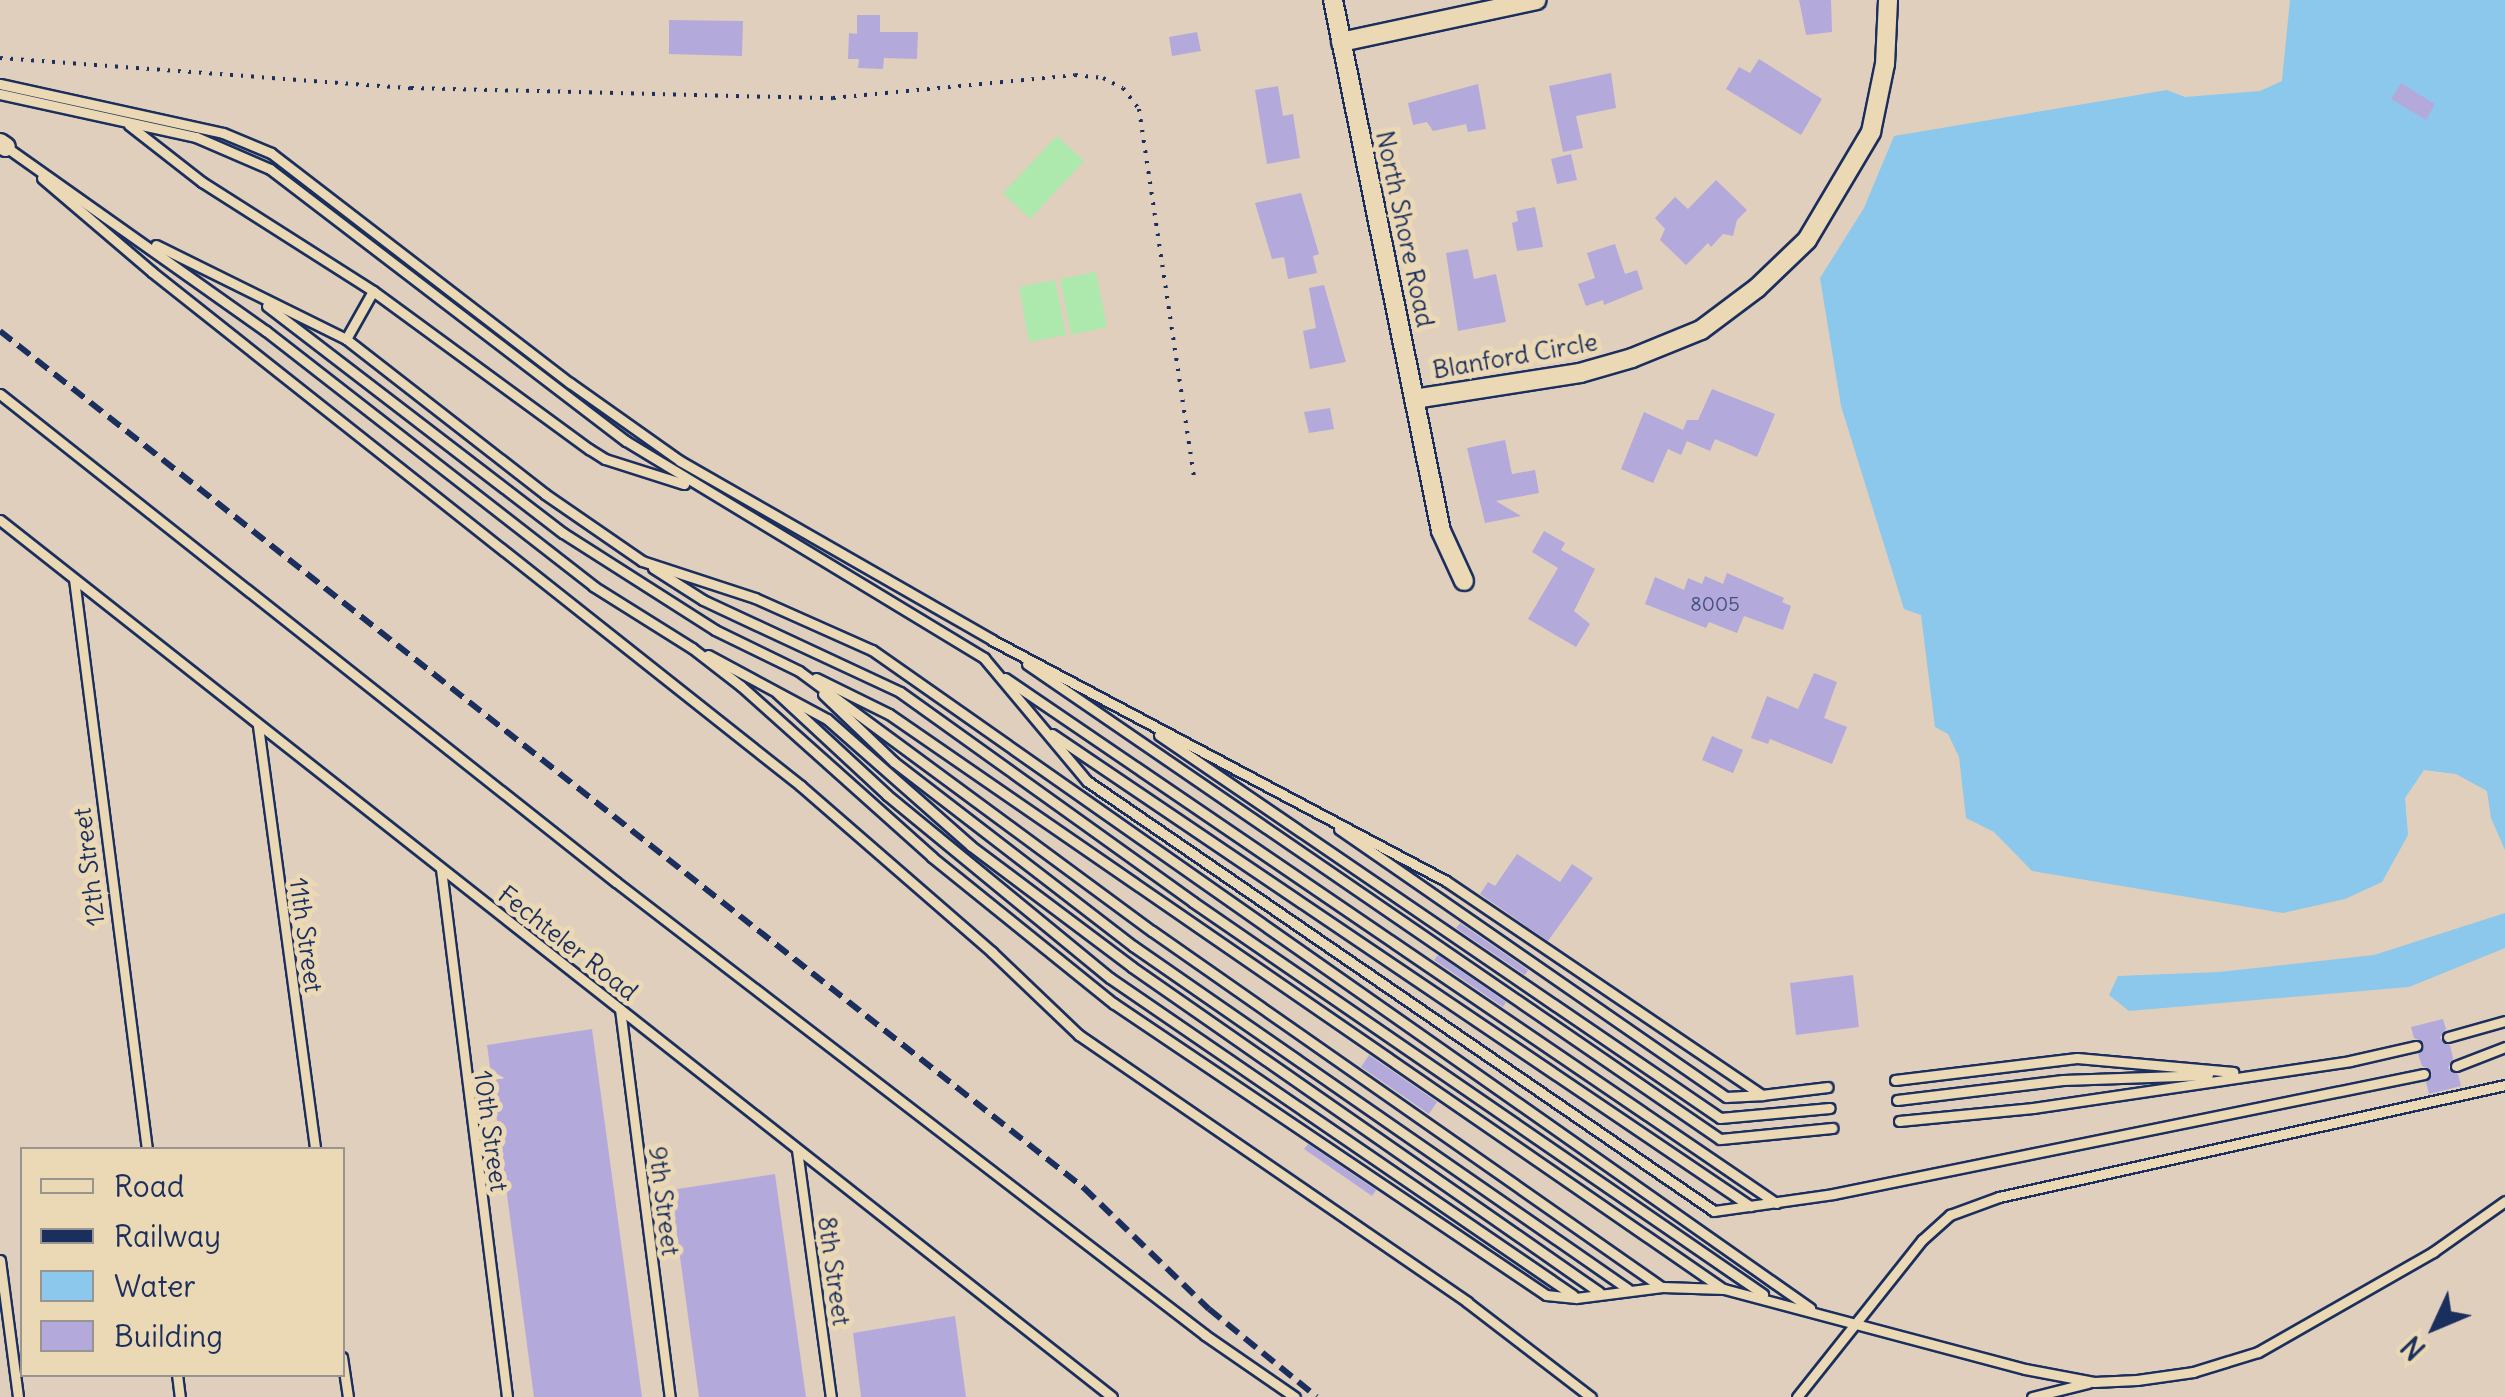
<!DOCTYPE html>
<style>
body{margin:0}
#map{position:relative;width:2505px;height:1397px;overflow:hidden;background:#e0cfbd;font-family:Delius,sans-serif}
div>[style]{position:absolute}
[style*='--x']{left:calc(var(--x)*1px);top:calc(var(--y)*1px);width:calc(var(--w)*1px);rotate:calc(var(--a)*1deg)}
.green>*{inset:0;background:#ade8ad}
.water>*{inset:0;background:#8bc8eb}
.building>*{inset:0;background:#b3aadb}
.path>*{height:4px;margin-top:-2px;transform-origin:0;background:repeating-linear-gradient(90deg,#1b2f5e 0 2.5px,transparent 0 10.5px)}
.roads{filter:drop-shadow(2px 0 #1b2f5e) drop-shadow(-2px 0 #1b2f5e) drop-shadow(0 2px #1b2f5e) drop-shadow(0 -2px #1b2f5e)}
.lane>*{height:9px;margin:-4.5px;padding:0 4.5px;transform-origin:4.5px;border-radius:4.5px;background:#ebd8b5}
.street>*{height:18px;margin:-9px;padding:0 9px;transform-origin:9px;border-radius:9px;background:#ebd8b5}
.rail>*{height:6px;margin-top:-3px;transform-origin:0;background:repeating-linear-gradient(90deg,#1b2f5e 0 15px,transparent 0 23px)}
span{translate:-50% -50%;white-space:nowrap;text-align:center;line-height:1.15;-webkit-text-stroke:10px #ebd8b5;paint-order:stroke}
.number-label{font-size:20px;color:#414e7d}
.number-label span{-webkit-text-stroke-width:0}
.street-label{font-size:25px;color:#1b2f5e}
.legend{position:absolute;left:20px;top:1147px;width:325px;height:230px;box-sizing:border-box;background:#ebd8b5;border:2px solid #989492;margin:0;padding:12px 18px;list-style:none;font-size:30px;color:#1b2f5e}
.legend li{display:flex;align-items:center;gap:20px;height:50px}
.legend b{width:50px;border:2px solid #989492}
.north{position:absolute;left:2385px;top:1277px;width:100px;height:100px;-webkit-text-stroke:8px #ebd8b5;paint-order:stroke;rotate:226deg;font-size:28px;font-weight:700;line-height:40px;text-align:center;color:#1b2f5e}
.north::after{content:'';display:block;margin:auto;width:35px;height:45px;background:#1b2f5e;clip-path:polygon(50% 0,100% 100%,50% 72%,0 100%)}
</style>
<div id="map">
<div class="green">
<i style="clip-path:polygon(1057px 136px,1084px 161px,1030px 219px,1003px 193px)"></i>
<i style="clip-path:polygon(1096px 272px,1107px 327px,1071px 335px,1060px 279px)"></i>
<i style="clip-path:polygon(1055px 280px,1066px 335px,1029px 342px,1019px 287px)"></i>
</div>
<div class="water">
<i style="clip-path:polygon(2290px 0,2505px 0,2505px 850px,2491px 818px,2487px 791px,2456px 774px,2424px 770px,2405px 798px,2408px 835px,2382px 882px,2345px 899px,2283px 913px,2032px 871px,1994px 832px,1966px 818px,1959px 757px,1948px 734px,1935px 727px,1921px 615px,1904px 609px,1841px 406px,1820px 278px,1864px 208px,1894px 136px,2167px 90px,2185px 97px,2260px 91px,2282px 81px)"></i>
<i style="clip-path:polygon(2505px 913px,2505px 948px,2409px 987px,2129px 1011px,2109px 995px,2118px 976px,2219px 972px,2374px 955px)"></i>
</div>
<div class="building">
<i style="clip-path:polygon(1799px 0,1831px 0,1832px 32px,1806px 35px)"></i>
<i style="clip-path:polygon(857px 15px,880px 15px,880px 32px,918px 32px,917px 59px,884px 58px,883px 69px,858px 68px,859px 59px,848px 59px,849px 33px,857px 34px)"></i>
<i style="clip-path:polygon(669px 20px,743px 21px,742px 56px,669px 54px)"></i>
<i style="clip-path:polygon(1197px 32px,1201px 51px,1172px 56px,1169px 37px)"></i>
<i style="clip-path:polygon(1759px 59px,1822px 99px,1801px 135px,1726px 89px,1739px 67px,1750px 73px)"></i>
<i style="clip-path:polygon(1611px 73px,1616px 108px,1576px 116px,1583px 148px,1563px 152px,1549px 86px)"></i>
<i style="clip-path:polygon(2401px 83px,2435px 104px,2426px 120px,2391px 99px)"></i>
<i style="clip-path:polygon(1478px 84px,1486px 129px,1468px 132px,1466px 124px,1433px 131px,1427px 122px,1413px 125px,1408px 103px)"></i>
<i style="clip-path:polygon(1278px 86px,1283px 116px,1293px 114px,1300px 158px,1267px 164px,1255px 90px)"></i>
<i style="clip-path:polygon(1571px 154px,1577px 180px,1557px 184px,1551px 159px)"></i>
<i style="clip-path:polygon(1716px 180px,1747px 210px,1737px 220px,1733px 236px,1723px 234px,1711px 247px,1708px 243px,1686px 265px,1660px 240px,1665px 229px,1655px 218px,1675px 197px,1688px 209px)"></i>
<i style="clip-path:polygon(1301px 193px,1319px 254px,1313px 256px,1317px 273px,1288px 279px,1284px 257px,1272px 259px,1255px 203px)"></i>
<i style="clip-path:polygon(1535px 207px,1543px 247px,1517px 251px,1512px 223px,1518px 221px,1516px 211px)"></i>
<i style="clip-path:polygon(1615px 244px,1625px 274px,1637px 270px,1643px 289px,1604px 305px,1603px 300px,1586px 306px,1578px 284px,1595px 278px,1587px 253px)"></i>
<i style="clip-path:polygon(1468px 249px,1474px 279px,1496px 274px,1506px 322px,1458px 331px,1446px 253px)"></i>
<i style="clip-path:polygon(1324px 285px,1346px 362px,1310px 369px,1303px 331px,1316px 328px,1309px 288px)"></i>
<i style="clip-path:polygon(1712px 389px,1775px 414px,1757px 457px,1715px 439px,1710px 451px,1687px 441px,1681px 455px,1668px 449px,1653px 483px,1621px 469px,1644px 412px,1683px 430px,1687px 420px,1698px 420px)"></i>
<i style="clip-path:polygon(1330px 408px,1334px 429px,1309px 433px,1304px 412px)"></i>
<i style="clip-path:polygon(1505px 440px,1512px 474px,1535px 470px,1539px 493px,1496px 501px,1521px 516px,1485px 523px,1467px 448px)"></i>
<i style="clip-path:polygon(1544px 531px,1565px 543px,1561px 550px,1595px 569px,1574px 611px,1590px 624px,1576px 647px,1528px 619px,1558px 568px,1532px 552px)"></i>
<i style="clip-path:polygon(1727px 573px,1784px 598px,1782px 602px,1791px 606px,1783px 630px,1744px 616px,1737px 633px,1709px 622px,1706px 628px,1645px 604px,1655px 577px,1684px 590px,1688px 578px,1702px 584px,1705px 576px,1723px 584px)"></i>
<i style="clip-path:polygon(1814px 673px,1837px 682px,1824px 718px,1847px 727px,1832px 764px,1770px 739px,1768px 744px,1751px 738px,1767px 696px,1798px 709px)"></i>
<i style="clip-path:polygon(1712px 736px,1743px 750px,1733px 773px,1702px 760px)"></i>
<i style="clip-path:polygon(1517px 854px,1560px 882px,1572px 864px,1593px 878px,1548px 941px,1480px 894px,1488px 882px,1495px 886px)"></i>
<i style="clip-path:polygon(1460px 923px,1528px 970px,1525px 975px,1456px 928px)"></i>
<i style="clip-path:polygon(1438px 955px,1506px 1002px,1503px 1007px,1434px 960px)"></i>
<i style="clip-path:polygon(1853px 975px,1859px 1027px,1796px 1035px,1790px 983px)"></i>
<i style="clip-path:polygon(2443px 1019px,2446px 1029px,2440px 1038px,2450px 1045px,2453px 1058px,2448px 1068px,2458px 1074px,2461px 1086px,2429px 1094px,2426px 1082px,2432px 1071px,2422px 1066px,2418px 1054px,2424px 1043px,2414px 1038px,2411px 1027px)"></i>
<i style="clip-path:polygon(592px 1029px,642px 1397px,534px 1397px,487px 1045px)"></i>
<i style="clip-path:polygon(1369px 1055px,1437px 1102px,1429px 1114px,1361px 1067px)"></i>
<i style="clip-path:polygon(1308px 1144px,1376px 1190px,1372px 1196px,1304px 1149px)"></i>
<i style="clip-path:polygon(775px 1174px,806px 1397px,699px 1397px,671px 1190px)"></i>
<i style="clip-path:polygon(955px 1316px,966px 1397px,861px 1397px,853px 1333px)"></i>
</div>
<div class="path">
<i style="--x:0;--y:58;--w:412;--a:4.2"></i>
<i style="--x:411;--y:88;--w:422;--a:1.4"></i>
<i style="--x:833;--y:98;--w:243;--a:-5.4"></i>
<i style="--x:1075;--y:75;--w:28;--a:6"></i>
<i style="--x:1103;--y:78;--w:22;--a:27"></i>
<i style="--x:1123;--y:88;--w:26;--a:53"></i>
<i style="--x:1139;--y:109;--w:377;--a:81.5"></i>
</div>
<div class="roads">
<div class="lane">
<i style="--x:0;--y:84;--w:228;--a:12.4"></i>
<i style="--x:223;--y:133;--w:52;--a:22.6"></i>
<i style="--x:271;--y:153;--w:377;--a:37.6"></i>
<i style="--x:570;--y:383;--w:135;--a:35.3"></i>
<i style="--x:680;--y:461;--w:360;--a:29.8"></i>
<i style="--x:992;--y:640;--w:514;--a:27.96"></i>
<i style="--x:1446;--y:881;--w:382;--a:34.1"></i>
<i style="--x:1762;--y:1095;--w:66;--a:-6.9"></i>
<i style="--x:0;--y:94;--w:201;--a:12.4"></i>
<i style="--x:196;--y:137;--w:81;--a:23.4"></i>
<i style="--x:270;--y:169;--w:448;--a:37.4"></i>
<i style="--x:626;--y:441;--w:419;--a:31.2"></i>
<i style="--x:984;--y:658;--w:160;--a:50.1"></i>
<i style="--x:1087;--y:781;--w:760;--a:34.44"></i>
<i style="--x:1714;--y:1211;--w:120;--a:-8.1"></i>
<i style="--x:1833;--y:1194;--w:603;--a:-11.48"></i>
<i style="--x:129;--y:125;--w:93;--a:38"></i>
<i style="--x:202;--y:182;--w:203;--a:32.5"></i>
<i style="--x:373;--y:291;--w:268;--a:36.2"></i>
<i style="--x:589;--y:449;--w:19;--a:32"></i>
<i style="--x:605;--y:459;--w:83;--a:17.6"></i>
<i style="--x:6;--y:147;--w:319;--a:35.3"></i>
<i style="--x:266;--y:331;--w:415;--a:37.9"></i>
<i style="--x:593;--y:586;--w:117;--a:32.1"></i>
<i style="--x:692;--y:648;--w:62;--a:37.8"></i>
<i style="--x:741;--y:686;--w:256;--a:41.8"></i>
<i style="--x:932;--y:857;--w:233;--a:38.9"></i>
<i style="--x:1113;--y:1003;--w:522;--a:33.99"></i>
<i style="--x:1546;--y:1295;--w:30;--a:6"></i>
<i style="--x:1576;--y:1298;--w:87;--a:-7.3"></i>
<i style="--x:1662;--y:1287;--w:62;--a:1.8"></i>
<i style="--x:1724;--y:1289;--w:311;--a:14.9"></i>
<i style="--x:2025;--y:1369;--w:70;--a:10.7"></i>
<i style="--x:2094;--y:1382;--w:43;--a:-2.7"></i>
<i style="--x:2137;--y:1380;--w:57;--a:-8.1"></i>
<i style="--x:2193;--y:1372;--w:68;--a:-17.1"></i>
<i style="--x:2258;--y:1352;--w:202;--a:-29.7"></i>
<i style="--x:2433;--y:1252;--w:88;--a:-35.3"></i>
<i style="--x:42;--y:178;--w:145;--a:40.5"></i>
<i style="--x:152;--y:272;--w:828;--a:38.38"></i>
<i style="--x:801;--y:786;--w:253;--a:41"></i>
<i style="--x:992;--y:952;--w:120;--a:43.7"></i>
<i style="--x:1079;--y:1035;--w:471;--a:34.5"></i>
<i style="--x:1467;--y:1302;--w:156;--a:37.5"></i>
<i style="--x:156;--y:245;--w:212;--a:26.3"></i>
<i style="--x:346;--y:339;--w:252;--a:37.9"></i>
<i style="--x:545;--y:494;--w:118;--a:34.6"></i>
<i style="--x:642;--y:561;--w:119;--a:18.1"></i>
<i style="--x:755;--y:598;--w:128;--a:24"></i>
<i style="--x:872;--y:650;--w:1146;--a:35.05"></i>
<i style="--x:267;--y:306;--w:373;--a:37.5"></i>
<i style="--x:563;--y:533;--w:180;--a:32.5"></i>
<i style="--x:715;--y:630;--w:93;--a:26"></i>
<i style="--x:799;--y:671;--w:438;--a:36.4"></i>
<i style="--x:1152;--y:931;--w:620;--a:34.95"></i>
<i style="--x:346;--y:339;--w:55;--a:-60.6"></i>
<i style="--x:0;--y:394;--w:786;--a:38.39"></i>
<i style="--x:616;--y:882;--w:743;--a:37.56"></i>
<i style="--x:1205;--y:1335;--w:109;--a:34.6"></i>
<i style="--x:0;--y:520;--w:1416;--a:38.26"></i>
<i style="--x:653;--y:568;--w:59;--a:32.6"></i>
<i style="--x:703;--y:600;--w:217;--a:25"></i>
<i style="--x:900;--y:692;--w:360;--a:35.6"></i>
<i style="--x:1193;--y:902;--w:692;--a:34.52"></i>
<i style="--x:74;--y:579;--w:576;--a:82.71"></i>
<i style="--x:708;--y:655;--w:135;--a:28.3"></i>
<i style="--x:827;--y:719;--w:192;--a:41.4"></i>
<i style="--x:971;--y:846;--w:201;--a:36.9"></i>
<i style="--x:1132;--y:967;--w:569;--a:34.84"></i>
<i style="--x:1027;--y:664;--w:840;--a:34.43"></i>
<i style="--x:1720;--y:1139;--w:113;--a:-5.6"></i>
<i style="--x:816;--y:678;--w:81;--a:26.3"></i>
<i style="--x:889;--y:714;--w:1013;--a:34.58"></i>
<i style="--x:1005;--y:678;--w:933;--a:34.25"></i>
<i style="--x:777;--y:693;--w:150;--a:42.8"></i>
<i style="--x:887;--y:795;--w:288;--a:39.4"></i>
<i style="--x:1110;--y:978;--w:561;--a:34.4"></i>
<i style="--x:823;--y:694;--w:98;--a:43.8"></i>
<i style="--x:894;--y:762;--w:302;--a:37.6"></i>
<i style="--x:1133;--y:946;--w:602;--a:34.72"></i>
<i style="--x:258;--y:726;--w:428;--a:82.3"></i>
<i style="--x:1052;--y:734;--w:843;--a:34.07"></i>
<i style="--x:1159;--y:735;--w:679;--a:34.32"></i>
<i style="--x:1720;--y:1118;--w:110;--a:-5.2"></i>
<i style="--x:1339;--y:829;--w:471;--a:34.7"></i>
<i style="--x:1726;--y:1097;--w:34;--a:-3"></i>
<i style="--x:441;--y:869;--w:532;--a:82.87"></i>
<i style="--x:620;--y:1009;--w:391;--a:82.7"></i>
<i style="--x:2448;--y:1037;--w:59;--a:-15.7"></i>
<i style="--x:2456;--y:1066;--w:53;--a:-21.2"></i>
<i style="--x:1895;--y:1080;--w:183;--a:-6.9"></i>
<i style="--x:2077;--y:1058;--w:157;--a:5.1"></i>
<i style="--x:1897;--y:1100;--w:167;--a:-6.9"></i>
<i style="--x:2063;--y:1080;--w:145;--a:-2"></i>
<i style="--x:1899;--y:1121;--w:135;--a:-5.5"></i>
<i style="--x:2033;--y:1108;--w:320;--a:-8.4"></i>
<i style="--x:2350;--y:1061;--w:68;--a:-12.8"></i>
<i style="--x:797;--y:1150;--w:249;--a:82.2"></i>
<i style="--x:0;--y:1260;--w:138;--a:82.5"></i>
<i style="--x:342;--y:1357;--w:40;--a:81.5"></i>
<i style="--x:177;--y:1374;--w:23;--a:83"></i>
<i style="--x:1797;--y:1397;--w:201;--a:-51.5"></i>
<i style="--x:1922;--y:1240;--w:38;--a:-42"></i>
<i style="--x:1950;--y:1215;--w:52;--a:-20.2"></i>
<i style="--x:1999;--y:1197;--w:518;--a:-12.48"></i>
<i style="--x:2032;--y:1397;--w:58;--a:-14"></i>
</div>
<div class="street">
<i style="--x:1333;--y:0;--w:542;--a:78.5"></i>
<i style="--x:1441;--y:531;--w:55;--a:65.3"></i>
<i style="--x:1341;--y:42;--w:200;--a:-12.1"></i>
<i style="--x:0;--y:143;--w:7;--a:34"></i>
<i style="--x:1414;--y:399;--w:168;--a:-8.9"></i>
<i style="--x:1580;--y:373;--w:54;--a:-16.1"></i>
<i style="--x:1632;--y:358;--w:74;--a:-22.1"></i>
<i style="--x:1701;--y:330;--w:70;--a:-36.9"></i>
<i style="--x:1757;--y:288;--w:69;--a:-43.8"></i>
<i style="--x:1807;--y:240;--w:126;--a:-59.3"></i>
<i style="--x:1871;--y:132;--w:69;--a:-78.4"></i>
<i style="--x:1885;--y:64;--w:64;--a:-87.3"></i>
</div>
</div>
<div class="rail">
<i style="--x:0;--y:331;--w:1382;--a:38.33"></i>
<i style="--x:1084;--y:1188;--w:174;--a:44.1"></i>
<i style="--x:1209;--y:1309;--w:139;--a:39.2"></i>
</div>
<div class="number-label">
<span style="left:1715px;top:603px">8005</span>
</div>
<div class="street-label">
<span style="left:1405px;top:229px;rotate:78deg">North Shore Road</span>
<span style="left:1515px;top:356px;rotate:-10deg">Blanford Circle</span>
<span style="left:89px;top:867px;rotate:-97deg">12th Street</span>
<span style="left:306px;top:935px;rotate:82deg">11th Street</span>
<span style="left:568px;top:943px;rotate:38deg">Fechteler Road</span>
<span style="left:491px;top:1131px;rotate:82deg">10th Street</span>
<span style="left:664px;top:1201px;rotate:83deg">9th Street</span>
<span style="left:834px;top:1271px;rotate:82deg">8th Street</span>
</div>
<ul class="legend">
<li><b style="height:12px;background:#ebd8b5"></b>Road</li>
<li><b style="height:12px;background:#1b2f5e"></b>Railway</li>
<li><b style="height:28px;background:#8bc8eb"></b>Water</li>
<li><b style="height:28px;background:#b3aadb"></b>Building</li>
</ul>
<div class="north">N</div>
</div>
